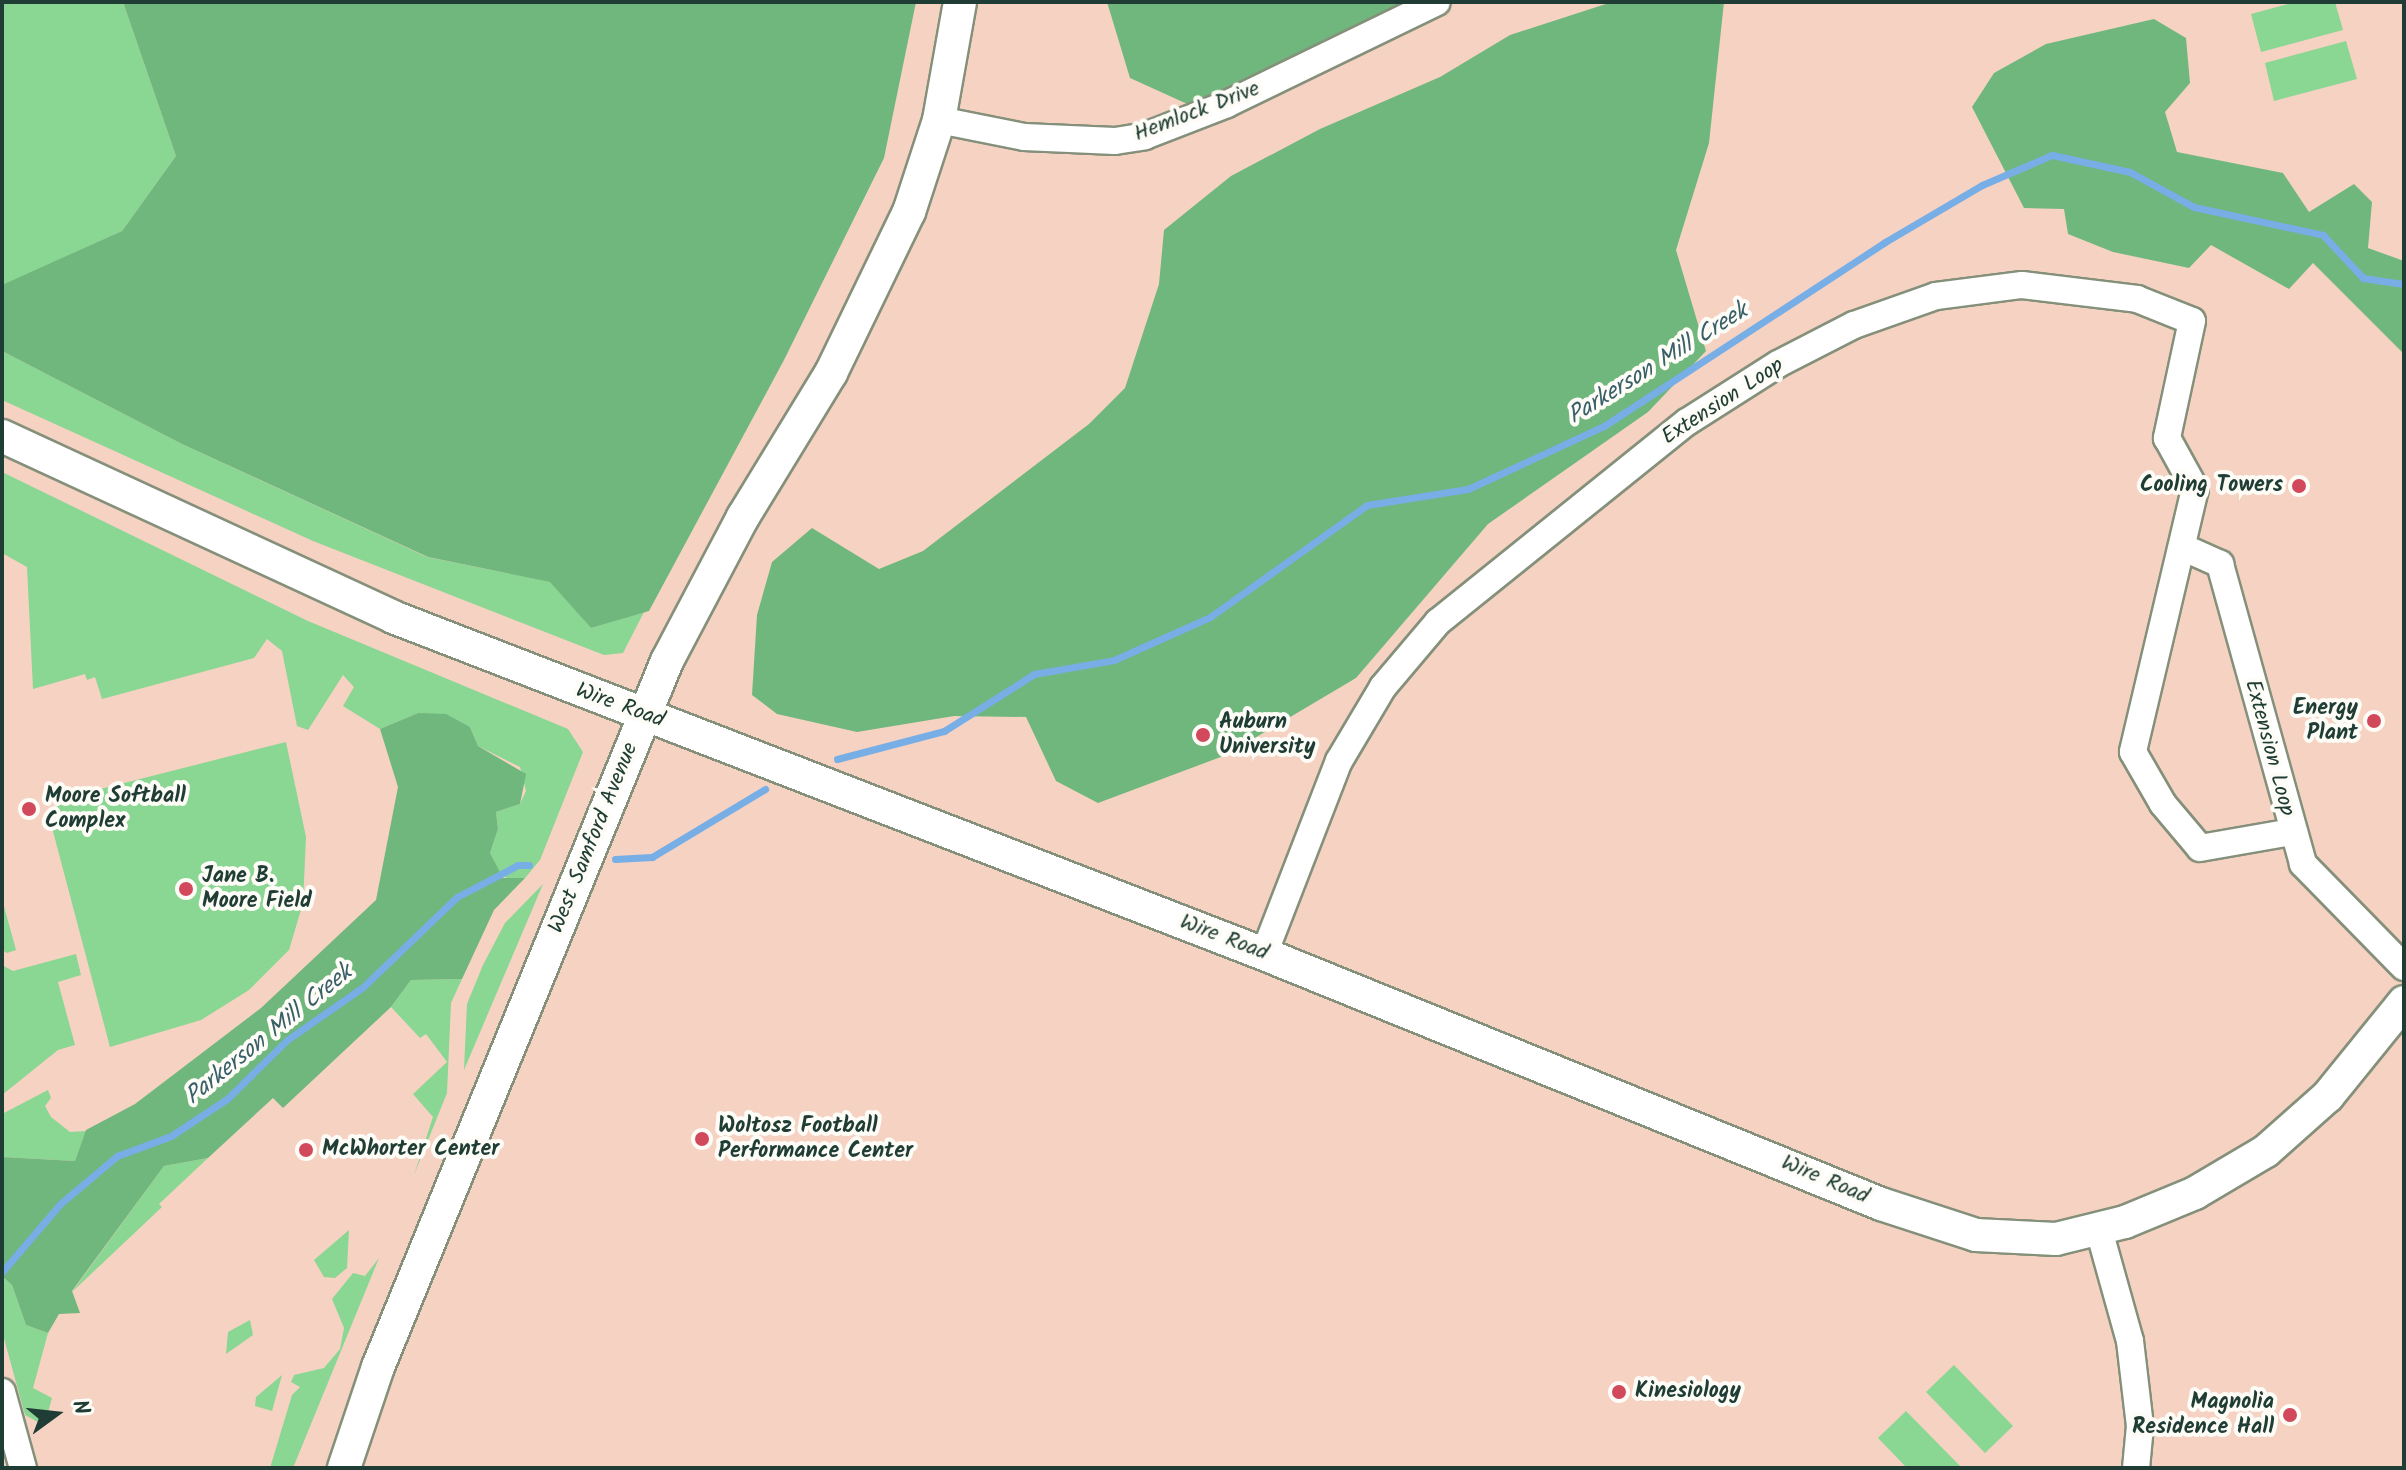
<!DOCTYPE html>
<style>
body{margin:0}
#map{position:relative;width:2406px;height:1470px;overflow:hidden;background:#e9e2c0;font-family:Kalam,sans-serif}
div>[style]{position:absolute}
[style*='--x']{left:calc(var(--x)*1px);top:calc(var(--y)*1px);width:calc(var(--w)*1px);rotate:calc(var(--a)*1deg)}
.built>*{inset:0;background:#f6d2c3}
.green>*{inset:0;background:#8ad693}
.forest>*{inset:0;background:#6fb77d}
.stream>*{height:7px;margin:-3.5px;padding:0 3.5px;transform-origin:3.5px;border-radius:3.5px;background:#77aee6}
.roads{filter:drop-shadow(2px 0 #84907a) drop-shadow(-2px 0 #84907a) drop-shadow(0 2px #84907a) drop-shadow(0 -2px #84907a)}
.minor>*{height:26px;margin:-13px;padding:0 13px;transform-origin:13px;border-radius:13px;background:#fff}
.tertiary>*{height:32px;margin:-16px;padding:0 16px;transform-origin:16px;border-radius:16px;background:#fff}
.dots>*{width:22px;height:22px;translate:-50% -50%;box-sizing:border-box;border:4px solid #fdfcf7;border-radius:50%}
span{translate:-50% -50%;white-space:nowrap;text-align:center;line-height:1.15;-webkit-text-stroke:8px #fdfcf7;paint-order:stroke}
.street-label{font-size:22px;color:#1f3d34}
.poi-label{font-size:22px;color:#1f3d34;font-weight:700}
.right{translate:-100% -50%;text-align:right}
.left{translate:0 -50%;text-align:left}
.water-label{font-size:24px;color:#395f69;font-style:italic}
.frame{position:absolute;inset:0;border:4px solid #1f3d34;pointer-events:none}
.north{position:absolute;left:16px;top:1374px;width:80px;height:80px;-webkit-text-stroke:6px #fdfcf7;paint-order:stroke;rotate:75deg;font-size:22px;font-weight:700;line-height:32px;text-align:center;color:#1f3d34}
.north::after{content:'';display:block;margin:auto;width:28px;height:36px;background:#1f3d34;clip-path:polygon(50% 0,100% 100%,50% 72%,0 100%)}
</style>
<div id="map">
<div class="built">
<i style="clip-path:polygon(2px 2px,2404px 2px,2404px 1468px,2px 1468px)"></i>
</div>
<div class="green">
<i style="clip-path:polygon(2px 2px,123px 2px,176px 156px,122px 231px,2px 286px)"></i>
<i style="clip-path:polygon(2295px 2px,2335px 2px,2343px 30px,2261px 52px,2251px 14px)"></i>
<i style="clip-path:polygon(2346px 41px,2357px 79px,2274px 101px,2265px 63px)"></i>
<i style="clip-path:polygon(2px 351px,182px 444px,427px 557px,551px 582px,591px 628px,644px 612px,623px 653px,604px 655px,313px 541px,2px 400px)"></i>
<i style="clip-path:polygon(2px 472px,308px 621px,568px 729px,583px 752px,540px 860px,525px 878px,512px 882px,496px 870px,490px 853px,498px 829px,496px 812px,520px 804px,526px 791px,520px 767px,478px 746px,470px 727px,418px 713px,380px 729px,343px 706px,354px 687px,343px 675px,308px 730px,297px 726px,282px 651px,267px 639px,254px 658px,102px 699px,95px 677px,87px 680px,85px 674px,33px 689px,27px 567px,2px 553px)"></i>
<i style="clip-path:polygon(286px 742px,306px 837px,303px 903px,289px 950px,249px 990px,201px 1020px,110px 1047px,50px 820px,61px 799px)"></i>
<i style="clip-path:polygon(543px 884px,464px 1070px,467px 1004px,483px 965px,505px 923px)"></i>
<i style="clip-path:polygon(2px 899px,16px 950px,7px 953px,2px 950px)"></i>
<i style="clip-path:polygon(76px 954px,81px 975px,58px 982px,75px 1045px,58px 1050px,2px 1095px,2px 965px,13px 971px)"></i>
<i style="clip-path:polygon(462px 979px,451px 1003px,447px 1093px,414px 1175px,433px 1117px,413px 1094px,447px 1062px,426px 1034px,420px 1038px,391px 1007px,411px 980px)"></i>
<i style="clip-path:polygon(48px 1090px,51px 1098px,45px 1106px,51px 1117px,70px 1132px,86px 1131px,75px 1161px,2px 1157px,2px 1114px)"></i>
<i style="clip-path:polygon(208px 1158px,159px 1204px,162px 1207px,72px 1292px,164px 1166px)"></i>
<i style="clip-path:polygon(349px 1230px,347px 1268px,335px 1278px,324px 1277px,314px 1260px)"></i>
<i style="clip-path:polygon(379px 1258px,293px 1468px,270px 1468px,292px 1395px,300px 1387px,291px 1382px,294px 1375px,324px 1368px,340px 1349px,344px 1328px,332px 1299px,353px 1273px,365px 1276px)"></i>
<i style="clip-path:polygon(2px 1276px,12px 1285px,26px 1325px,48px 1333px,33px 1388px,52px 1398px,47px 1416px,38px 1422px,25px 1415px,2px 1331px)"></i>
<i style="clip-path:polygon(250px 1320px,253px 1335px,226px 1354px,228px 1332px)"></i>
<i style="clip-path:polygon(1954px 1365px,2013px 1426px,1985px 1453px,1926px 1392px)"></i>
<i style="clip-path:polygon(282px 1375px,272px 1411px,255px 1406px,256px 1397px)"></i>
<i style="clip-path:polygon(1906px 1411px,1962px 1468px,1907px 1468px,1878px 1438px)"></i>
</div>
<div class="forest">
<i style="clip-path:polygon(123px 2px,916px 2px,884px 158px,784px 360px,649px 611px,591px 628px,550px 582px,428px 557px,182px 444px,2px 351px,2px 285px,122px 231px,176px 156px)"></i>
<i style="clip-path:polygon(1107px 2px,1437px 2px,1205px 112px,1130px 78px)"></i>
<i style="clip-path:polygon(1612px 2px,1724px 2px,1709px 143px,1676px 250px,1706px 351px,1648px 412px,1488px 524px,1356px 678px,1226px 755px,1098px 803px,1056px 781px,1026px 717px,954px 716px,857px 732px,777px 714px,752px 695px,757px 615px,772px 562px,812px 528px,879px 569px,923px 551px,1089px 424px,1125px 388px,1159px 284px,1164px 230px,1231px 176px,1320px 129px,1440px 77px,1510px 35px)"></i>
<i style="clip-path:polygon(2154px 19px,2186px 38px,2190px 83px,2165px 112px,2177px 152px,2283px 173px,2309px 212px,2354px 184px,2372px 202px,2368px 248px,2404px 261px,2404px 354px,2313px 263px,2289px 289px,2211px 245px,2189px 268px,2113px 252px,2068px 234px,2064px 209px,2024px 208px,1972px 107px,1994px 73px,2046px 44px)"></i>
<i style="clip-path:polygon(418px 713px,446px 714px,470px 727px,478px 746px,526px 774px,520px 804px,496px 812px,498px 829px,490px 853px,503px 878px,525px 878px,494px 910px,462px 979px,411px 980px,391px 1007px,283px 1108px,273px 1098px,208px 1158px,164px 1166px,72px 1291px,80px 1313px,59px 1314px,48px 1333px,26px 1325px,12px 1285px,2px 1276px,2px 1157px,75px 1161px,86px 1130px,135px 1104px,261px 1008px,376px 900px,398px 787px,380px 729px)"></i>
</div>
<div class="stream">
<i style="--x:837;--y:759;--w:111;--a:-14.7"></i>
<i style="--x:944;--y:731;--w:107;--a:-32.3"></i>
<i style="--x:1034;--y:674;--w:81;--a:-9.9"></i>
<i style="--x:1114;--y:660;--w:105;--a:-24.1"></i>
<i style="--x:1210;--y:617;--w:193;--a:-35.5"></i>
<i style="--x:1367;--y:505;--w:102;--a:-9"></i>
<i style="--x:1468;--y:489;--w:150;--a:-24.9"></i>
<i style="--x:1604;--y:426;--w:336;--a:-33.2"></i>
<i style="--x:1885;--y:242;--w:113;--a:-30.4"></i>
<i style="--x:1982;--y:185;--w:76;--a:-23.2"></i>
<i style="--x:2052;--y:155;--w:80;--a:12.3"></i>
<i style="--x:2130;--y:172;--w:73;--a:28.7"></i>
<i style="--x:2194;--y:207;--w:132;--a:12.2"></i>
<i style="--x:2323;--y:235;--w:59;--a:47.1"></i>
<i style="--x:2363;--y:278;--w:41;--a:8.3"></i>
<i style="--x:615;--y:859;--w:37;--a:-3"></i>
<i style="--x:652;--y:857;--w:132;--a:-31"></i>
<i style="--x:2;--y:1272;--w:89;--a:-49.5"></i>
<i style="--x:60;--y:1204;--w:75;--a:-40.1"></i>
<i style="--x:117;--y:1156;--w:58;--a:-20.3"></i>
<i style="--x:171;--y:1136;--w:67;--a:-33.5"></i>
<i style="--x:227;--y:1099;--w:84;--a:-44.5"></i>
<i style="--x:287;--y:1040;--w:93;--a:-34.9"></i>
<i style="--x:363;--y:987;--w:130;--a:-43.8"></i>
<i style="--x:457;--y:897;--w:69;--a:-27.7"></i>
<i style="--x:518;--y:865;--w:11;--a:0"></i>
</div>
<div class="roads">
<div class="minor">
<i style="--x:939;--y:120;--w:87;--a:11.3"></i>
<i style="--x:1024;--y:137;--w:91;--a:2.5"></i>
<i style="--x:1115;--y:141;--w:30;--a:-9"></i>
<i style="--x:1145;--y:136;--w:88;--a:-21.3"></i>
<i style="--x:1227;--y:104;--w:233;--a:-25.9"></i>
<i style="--x:2182;--y:547;--w:42;--a:24.1"></i>
<i style="--x:2220;--y:564;--w:311;--a:74.5"></i>
<i style="--x:2303;--y:864;--w:144;--a:45.6"></i>
<i style="--x:1264;--y:954;--w:207;--a:-68.8"></i>
<i style="--x:1339;--y:761;--w:86;--a:-59.3"></i>
<i style="--x:1383;--y:687;--w:85;--a:-49.8"></i>
<i style="--x:1438;--y:622;--w:319;--a:-38.8"></i>
<i style="--x:1687;--y:422;--w:108;--a:-32.5"></i>
<i style="--x:1778;--y:364;--w:85;--a:-27.2"></i>
<i style="--x:1854;--y:325;--w:87;--a:-19.5"></i>
<i style="--x:1936;--y:296;--w:87;--a:-7.3"></i>
<i style="--x:2022;--y:285;--w:116;--a:6.9"></i>
<i style="--x:2137;--y:299;--w:59;--a:21.8"></i>
<i style="--x:2192;--y:321;--w:120;--a:102.1"></i>
<i style="--x:2167;--y:438;--w:58;--a:61.2"></i>
<i style="--x:2195;--y:489;--w:270;--a:103.3"></i>
<i style="--x:2133;--y:752;--w:60;--a:60"></i>
<i style="--x:2163;--y:804;--w:57;--a:49.9"></i>
<i style="--x:2200;--y:848;--w:93;--a:-9.9"></i>
<i style="--x:2099;--y:1230;--w:115;--a:74.4"></i>
<i style="--x:2130;--y:1341;--w:86;--a:83.3"></i>
<i style="--x:2140;--y:1426;--w:42;--a:95.4"></i>
<i style="--x:2;--y:1392;--w:79;--a:74.6"></i>
</div>
<div class="tertiary">
<i style="--x:2;--y:436;--w:431;--a:24.8"></i>
<i style="--x:393;--y:617;--w:934;--a:21.15"></i>
<i style="--x:1264;--y:954;--w:666;--a:22.06"></i>
<i style="--x:1881;--y:1204;--w:100;--a:18.1"></i>
<i style="--x:1976;--y:1235;--w:80;--a:2.9"></i>
<i style="--x:2056;--y:1239;--w:71;--a:-13.8"></i>
<i style="--x:2125;--y:1222;--w:76;--a:-22.5"></i>
<i style="--x:2195;--y:1193;--w:82;--a:-30.6"></i>
<i style="--x:2266;--y:1151;--w:83;--a:-41.6"></i>
<i style="--x:2328;--y:1096;--w:121;--a:-51"></i>
<i style="--x:344;--y:1468;--w:107;--a:-71.4"></i>
<i style="--x:378;--y:1367;--w:763;--a:-67.74"></i>
<i style="--x:667;--y:661;--w:163;--a:-62.2"></i>
<i style="--x:743;--y:517;--w:169;--a:-58.6"></i>
<i style="--x:831;--y:373;--w:179;--a:-64.2"></i>
<i style="--x:909;--y:212;--w:97;--a:-71.9"></i>
<i style="--x:939;--y:120;--w:120;--a:-79.9"></i>
</div>
</div>
<div class="dots">
<i style="left:2299px;top:486px;background:#d1495b"></i>
<i style="left:2374px;top:721px;background:#d1495b"></i>
<i style="left:1203px;top:735px;background:#d1495b"></i>
<i style="left:29px;top:809px;background:#d1495b"></i>
<i style="left:186px;top:889px;background:#d1495b"></i>
<i style="left:702px;top:1139px;background:#d1495b"></i>
<i style="left:306px;top:1150px;background:#d1495b"></i>
<i style="left:1619px;top:1392px;background:#d1495b"></i>
<i style="left:2290px;top:1415px;background:#d1495b"></i>
</div>
<div class="street-label">
<span style="left:1197px;top:112px;rotate:-21deg">Hemlock Drive</span>
<span style="left:1723px;top:402px;rotate:-33deg">Extension Loop</span>
<span style="left:620px;top:706px;rotate:20deg">Wire Road</span>
<span style="left:2269px;top:748px;rotate:75deg">Extension Loop</span>
<span style="left:594px;top:838px;rotate:-68deg">West Samford Avenue</span>
<span style="left:1224px;top:938px;rotate:21deg">Wire Road</span>
<span style="left:1825px;top:1180px;rotate:23deg">Wire Road</span>
</div>
<div class="poi-label">
<span class="right" style="left:2283px;top:486px">Cooling Towers</span>
<span class="right" style="left:2358px;top:721px">Energy<br>Plant</span>
<span class="left" style="left:1219px;top:735px">Auburn<br>University</span>
<span class="left" style="left:45px;top:809px">Moore Softball<br>Complex</span>
<span class="left" style="left:202px;top:889px">Jane B.<br>Moore Field</span>
<span class="left" style="left:718px;top:1139px">Woltosz Football<br>Performance Center</span>
<span class="left" style="left:322px;top:1150px">McWhorter Center</span>
<span class="left" style="left:1635px;top:1392px">Kinesiology</span>
<span class="right" style="left:2274px;top:1415px">Magnolia<br>Residence Hall</span>
</div>
<div class="water-label">
<span style="left:1658px;top:364px;rotate:-32deg">Parkerson Mill Creek</span>
<span style="left:269px;top:1035px;rotate:-39deg">Parkerson Mill Creek</span>
</div>
<div class="frame"></div>
<div class="north">N</div>
</div>
